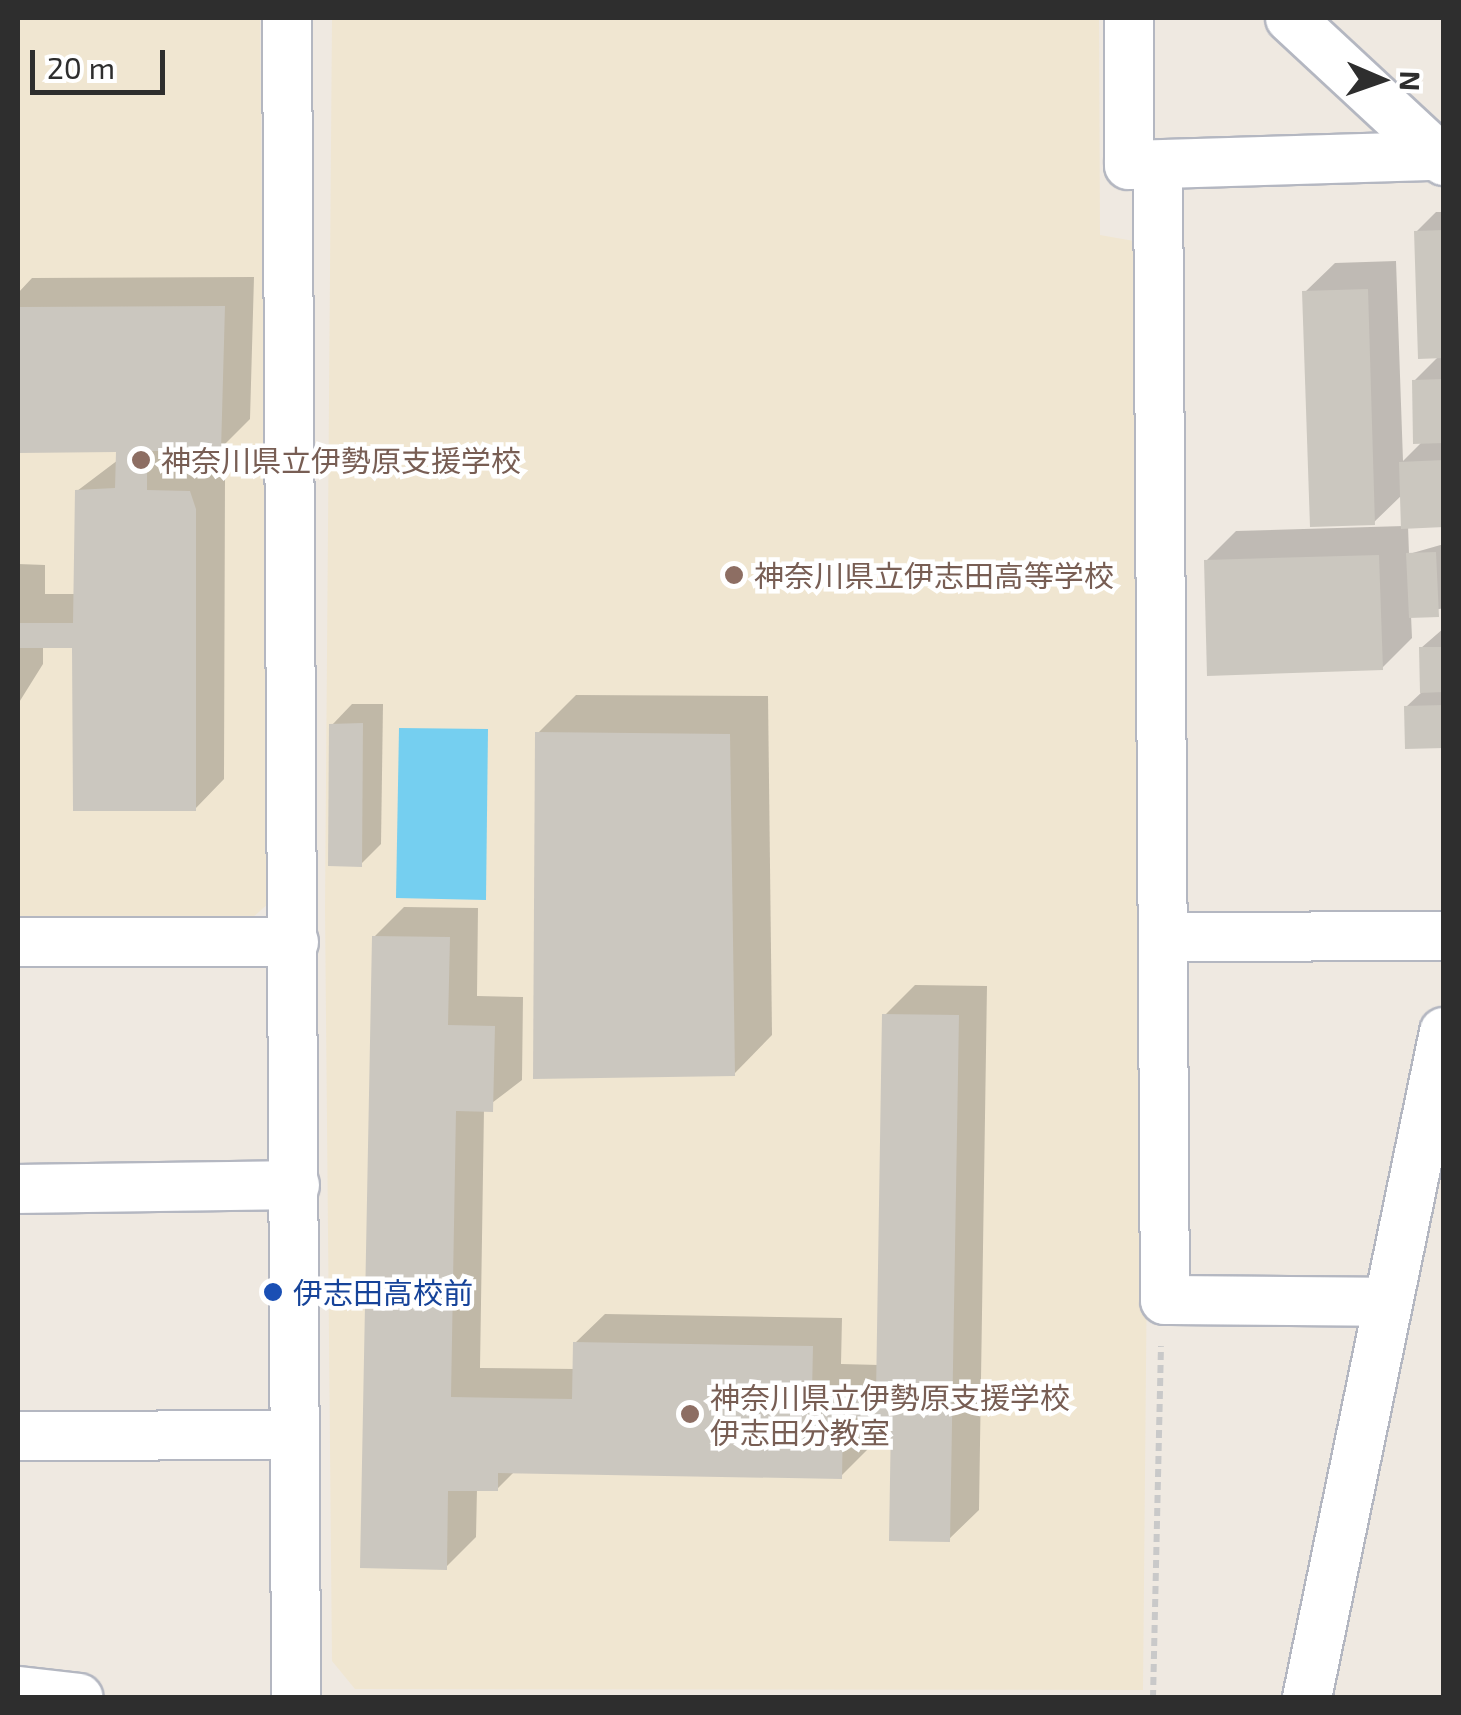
<!DOCTYPE html>
<meta charset="utf-8">
<style>
body{margin:0}
#map{position:relative;width:1461px;height:1715px;overflow:hidden;background:#efe9e1;font-family:"Exo 2","Noto Sans JP",sans-serif}
div>[style]{position:absolute}
[style*='--x']{left:calc(var(--x)*1px);top:calc(var(--y)*1px);width:calc(var(--w)*1px);rotate:calc(var(--a)*1deg)}
.education>*{inset:0;background:#f0e6d1}
.water>*{inset:0;background:#75cff0}
.shadow>*{inset:0;background:#0003}
.building>*{inset:0;background:#cbc7bf}
.path>*{height:6px;margin-top:-3px;transform-origin:0;background:repeating-linear-gradient(90deg,#c9c9c9 0 8px,transparent 0 13px)}
.roads{filter:drop-shadow(2px 0 #b4b7c1) drop-shadow(-2px 0 #b4b7c1) drop-shadow(0 2px #b4b7c1) drop-shadow(0 -2px #b4b7c1)}
.minor>*{height:48px;margin:-24px;padding:0 24px;transform-origin:24px;border-radius:24px;background:#fff}
.dots>*{width:28px;height:28px;translate:-50% -50%;box-sizing:border-box;border:5px solid #fff;border-radius:50%}
span{translate:-50% -50%;white-space:nowrap;text-align:center;line-height:1.15;-webkit-text-stroke:9px #fff;paint-order:stroke}
.education-label{font-size:30px;color:#785e54}
.left{translate:0 -50%;text-align:left}
.transit-label{font-size:30px;color:#164399}
.frame{position:absolute;inset:0;border:20px solid #2e2e2e;pointer-events:none}
.north{position:absolute;left:1331px;top:30px;width:100px;height:100px;-webkit-text-stroke:8px #fff;paint-order:stroke;rotate:92deg;font-size:28px;font-weight:700;line-height:40px;text-align:center;color:#2e2e2e}
.north::after{content:'';display:block;margin:auto;width:35px;height:45px;background:#2e2e2e;clip-path:polygon(50% 0,100% 100%,50% 72%,0 100%)}
.scale{position:absolute;left:30px;top:50px;width:135px;height:45px;box-sizing:border-box;border:5px solid #2e2e2e;border-top:0;padding-left:12px;font-size:30px;line-height:35px;white-space:nowrap;color:#2e2e2e;-webkit-text-stroke:8px #fff;paint-order:stroke}
</style>
<div id="map">
<div class="education">
<i style="clip-path:polygon(18px 18px,260px 18px,269px 903px,252px 918px,18px 919px)"></i>
<i style="clip-path:polygon(332px 18px,1099px 18px,1100px 235px,1134px 241px,1149px 1045px,1143px 1690px,355px 1689px,332px 1661px,325px 909px)"></i>
</div>
<div class="water">
<i style="clip-path:polygon(399px 728px,488px 729px,486px 900px,396px 898px)"></i>
</div>
<div class="shadow">
<i style="clip-path:polygon(1436px 212px,1444px 212px,1444px 525px,1408px 526px,1409px 554px,1444px 544px,1444px 608px,1411px 615px,1412px 638px,1382px 668px,1206px 561px,1236px 531px,1404px 526px,1403px 494px,1371px 525px,1305px 292px,1335px 263px,1396px 261px,1403px 461px,1423px 441px,1414px 381px,1439px 356px,1416px 232px)"></i>
<i style="clip-path:polygon(254px 277px,250px 419px,220px 449px,176px 449px,176px 461px,220px 462px,225px 478px,224px 779px,195px 809px,74px 646px,43px 645px,43px 664px,18px 704px,18px 564px,45px 565px,45px 594px,76px 594px,77px 491px,118px 460px,119px 450px,18px 450px,18px 293px,32px 278px)"></i>
<i style="clip-path:polygon(1444px 628px,1444px 745px,1406px 707px,1423px 691px,1421px 648px)"></i>
<i style="clip-path:polygon(576px 695px,768px 696px,772px 1035px,734px 1074px,538px 733px)"></i>
<i style="clip-path:polygon(352px 704px,383px 704px,381px 844px,361px 864px,332px 725px)"></i>
<i style="clip-path:polygon(404px 907px,478px 908px,477px 996px,523px 997px,522px 1080px,484px 1109px,480px 1368px,575px 1369px,575px 1343px,605px 1314px,842px 1318px,841px 1364px,879px 1365px,885px 1015px,915px 985px,987px 986px,979px 1510px,949px 1539px,894px 1416px,871px 1416px,871px 1446px,841px 1476px,515px 1471px,497px 1489px,477px 1488px,476px 1537px,446px 1567px,374px 937px)"></i>
</div>
<div class="building">
<i style="clip-path:polygon(1444px 230px,1444px 358px,1418px 359px,1414px 231px)"></i>
<i style="clip-path:polygon(1368px 289px,1375px 525px,1310px 527px,1302px 291px)"></i>
<i style="clip-path:polygon(225px 306px,221px 451px,147px 451px,147px 490px,190px 491px,196px 509px,196px 811px,73px 811px,72px 648px,18px 648px,18px 623px,73px 623px,75px 490px,115px 488px,116px 452px,18px 453px,18px 307px)"></i>
<i style="clip-path:polygon(1444px 379px,1444px 443px,1413px 444px,1412px 380px)"></i>
<i style="clip-path:polygon(1444px 460px,1444px 527px,1401px 529px,1399px 462px)"></i>
<i style="clip-path:polygon(1436px 552px,1439px 617px,1409px 618px,1406px 553px)"></i>
<i style="clip-path:polygon(1379px 555px,1383px 670px,1207px 676px,1204px 560px)"></i>
<i style="clip-path:polygon(1419px 647px,1444px 647px,1444px 692px,1420px 693px)"></i>
<i style="clip-path:polygon(1444px 705px,1444px 748px,1405px 749px,1404px 706px)"></i>
<i style="clip-path:polygon(363px 723px,362px 867px,328px 866px,329px 724px)"></i>
<i style="clip-path:polygon(535px 732px,730px 734px,735px 1076px,533px 1079px)"></i>
<i style="clip-path:polygon(372px 936px,450px 937px,448px 1025px,495px 1026px,493px 1112px,456px 1111px,451px 1397px,572px 1399px,573px 1342px,813px 1346px,812px 1393px,876px 1394px,882px 1014px,959px 1015px,950px 1542px,889px 1541px,891px 1418px,843px 1418px,842px 1479px,498px 1473px,498px 1491px,448px 1491px,447px 1570px,360px 1568px)"></i>
</div>
<div class="path">
<i style="--x:1153;--y:1698;--w:352;--a:-88.7"></i>
</div>
<div class="roads">
<div class="minor">
<i style="--x:287;--y:18;--w:1680;--a:89.69"></i>
<i style="--x:1129;--y:18;--w:147;--a:90"></i>
<i style="--x:1129;--y:165;--w:310;--a:-1.7"></i>
<i style="--x:1290;--y:18;--w:210;--a:42.9"></i>
<i style="--x:1158;--y:165;--w:1135;--a:89.65"></i>
<i style="--x:1165;--y:1300;--w:219;--a:0.5"></i>
<i style="--x:1170;--y:937;--w:274;--a:-0.2"></i>
<i style="--x:18;--y:942;--w:276;--a:0"></i>
<i style="--x:18;--y:1189;--w:277;--a:-0.8"></i>
<i style="--x:18;--y:1436;--w:276;--a:-0.2"></i>
<i style="--x:18;--y:1691;--w:61;--a:6.5"></i>
<i style="--x:1307;--y:1698;--w:680;--a:-78.38"></i>
</div>
</div>
<div class="dots">
<i style="left:141px;top:460px;background:#8d6e63"></i>
<i style="left:734px;top:575px;background:#8d6e63"></i>
<i style="left:273px;top:1292px;background:#1a4fb4"></i>
<i style="left:690px;top:1414px;background:#8d6e63"></i>
</div>
<div class="education-label">
<span class="left" style="left:161px;top:460px">神奈川県立伊勢原支援学校</span>
<span class="left" style="left:754px;top:575px">神奈川県立伊志田高等学校</span>
<span class="left" style="left:710px;top:1414px">神奈川県立伊勢原支援学校<br>伊志田分教室</span>
</div>
<div class="transit-label">
<span class="left" style="left:293px;top:1292px">伊志田高校前</span>
</div>
<div class="frame"></div>
<div class="north">N</div>
<div class="scale">20 m</div>
</div>
